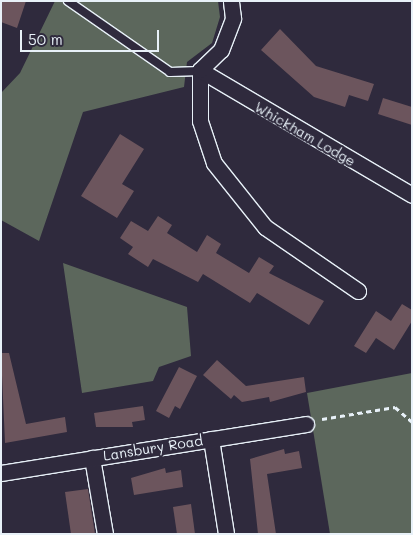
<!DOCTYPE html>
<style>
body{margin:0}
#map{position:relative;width:413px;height:535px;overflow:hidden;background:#2f2a3d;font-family:Mali,sans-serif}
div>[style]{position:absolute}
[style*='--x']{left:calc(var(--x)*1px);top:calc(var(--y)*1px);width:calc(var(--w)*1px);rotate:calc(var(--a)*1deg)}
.green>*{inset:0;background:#5c675c}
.building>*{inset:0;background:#6c555d}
.path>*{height:3px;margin-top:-1.5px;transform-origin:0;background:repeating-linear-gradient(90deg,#e8f1f8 0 5px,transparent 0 9px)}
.roads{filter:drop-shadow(1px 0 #e8f1f8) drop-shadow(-1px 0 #e8f1f8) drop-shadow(0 1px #e8f1f8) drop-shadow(0 -1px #e8f1f8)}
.lane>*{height:8px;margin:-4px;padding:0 4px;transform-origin:4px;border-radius:4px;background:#2f2a3d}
.street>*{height:15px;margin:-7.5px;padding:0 7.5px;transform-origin:7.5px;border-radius:7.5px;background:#2f2a3d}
span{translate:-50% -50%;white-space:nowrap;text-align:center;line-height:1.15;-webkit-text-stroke:4px #2f2a3d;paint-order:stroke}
.street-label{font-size:14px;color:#e8f1f8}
.frame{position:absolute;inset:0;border:2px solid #e8f1f8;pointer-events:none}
.scale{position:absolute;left:20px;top:30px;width:139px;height:22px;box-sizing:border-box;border:2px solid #e8f1f8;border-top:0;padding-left:6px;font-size:15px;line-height:18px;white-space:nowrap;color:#e8f1f8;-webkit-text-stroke:4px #2f2a3d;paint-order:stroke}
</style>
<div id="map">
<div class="green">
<i style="clip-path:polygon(55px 1px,218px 1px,220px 17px,212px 43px,187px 62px,184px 87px,83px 112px,39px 241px,1px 220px,1px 93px,20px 73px)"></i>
<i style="clip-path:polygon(63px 263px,187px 307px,191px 356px,159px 367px,153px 381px,82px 393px)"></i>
<i style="clip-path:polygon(412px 373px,412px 534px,330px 534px,307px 393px)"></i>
</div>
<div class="building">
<i style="clip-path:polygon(1px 1px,26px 1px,17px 28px,1px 22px)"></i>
<i style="clip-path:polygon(280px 29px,316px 66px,374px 84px,368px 101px,349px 95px,345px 107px,314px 97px,261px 50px)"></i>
<i style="clip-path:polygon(383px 98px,412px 107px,412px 125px,378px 114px)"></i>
<i style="clip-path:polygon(120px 134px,144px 149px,122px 184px,134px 191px,117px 218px,81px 196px)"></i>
<i style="clip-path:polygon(158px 216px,172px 225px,167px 233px,197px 252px,207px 235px,221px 244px,216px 253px,249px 273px,259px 257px,274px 266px,269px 273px,324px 301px,309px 325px,257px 293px,250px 303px,203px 274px,198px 282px,153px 259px,148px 267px,128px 254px,133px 247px,120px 238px,131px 221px,148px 231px)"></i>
<i style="clip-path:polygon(402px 304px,412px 310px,412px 321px,394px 350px,376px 338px,366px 353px,354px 346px,376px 311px,391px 321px)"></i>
<i style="clip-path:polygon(1px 353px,9px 353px,26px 424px,65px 417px,67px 432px,5px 443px)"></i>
<i style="clip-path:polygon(217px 360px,246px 386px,304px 377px,306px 392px,270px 402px,269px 397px,242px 402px,234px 395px,231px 399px,203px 375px)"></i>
<i style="clip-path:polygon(179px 367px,197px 376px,180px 409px,175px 406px,169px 418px,156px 411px)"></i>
<i style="clip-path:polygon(143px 406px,145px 420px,132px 422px,133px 427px,96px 427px,94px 413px)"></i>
<i style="clip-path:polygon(284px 449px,285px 454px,299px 451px,302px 468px,267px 474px,276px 534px,258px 534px,250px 459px)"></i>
<i style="clip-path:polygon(165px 468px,166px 473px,181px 470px,183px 487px,134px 495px,131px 478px)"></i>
<i style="clip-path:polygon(88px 489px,95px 534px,71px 534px,65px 492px)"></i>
<i style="clip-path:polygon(191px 504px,195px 534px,177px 534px,173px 507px)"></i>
</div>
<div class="path">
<i style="--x:322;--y:419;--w:74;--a:-9.3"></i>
<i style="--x:395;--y:407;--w:23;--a:41"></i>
</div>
<div class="roads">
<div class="lane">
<i style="--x:68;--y:1;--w:124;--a:34.8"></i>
<i style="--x:170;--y:72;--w:30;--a:-2"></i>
</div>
<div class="street">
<i style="--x:200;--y:70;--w:51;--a:90"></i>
<i style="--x:200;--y:121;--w:44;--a:71.6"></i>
<i style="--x:214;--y:163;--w:82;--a:51.4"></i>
<i style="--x:265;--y:227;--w:113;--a:34.5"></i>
<i style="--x:200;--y:70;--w:246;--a:30.5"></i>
<i style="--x:200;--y:70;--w:29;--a:-44"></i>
<i style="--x:221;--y:50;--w:34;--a:-69"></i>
<i style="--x:233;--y:18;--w:17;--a:-97"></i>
<i style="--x:211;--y:439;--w:96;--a:81"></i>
<i style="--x:92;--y:458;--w:77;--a:80.3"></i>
<i style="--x:1;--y:473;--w:309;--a:-9.1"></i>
</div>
</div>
<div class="street-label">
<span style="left:305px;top:134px;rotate:30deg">Whickham Lodge</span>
<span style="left:153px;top:448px;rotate:-9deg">Lansbury Road</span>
</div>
<div class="frame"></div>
<div class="scale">50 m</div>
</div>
